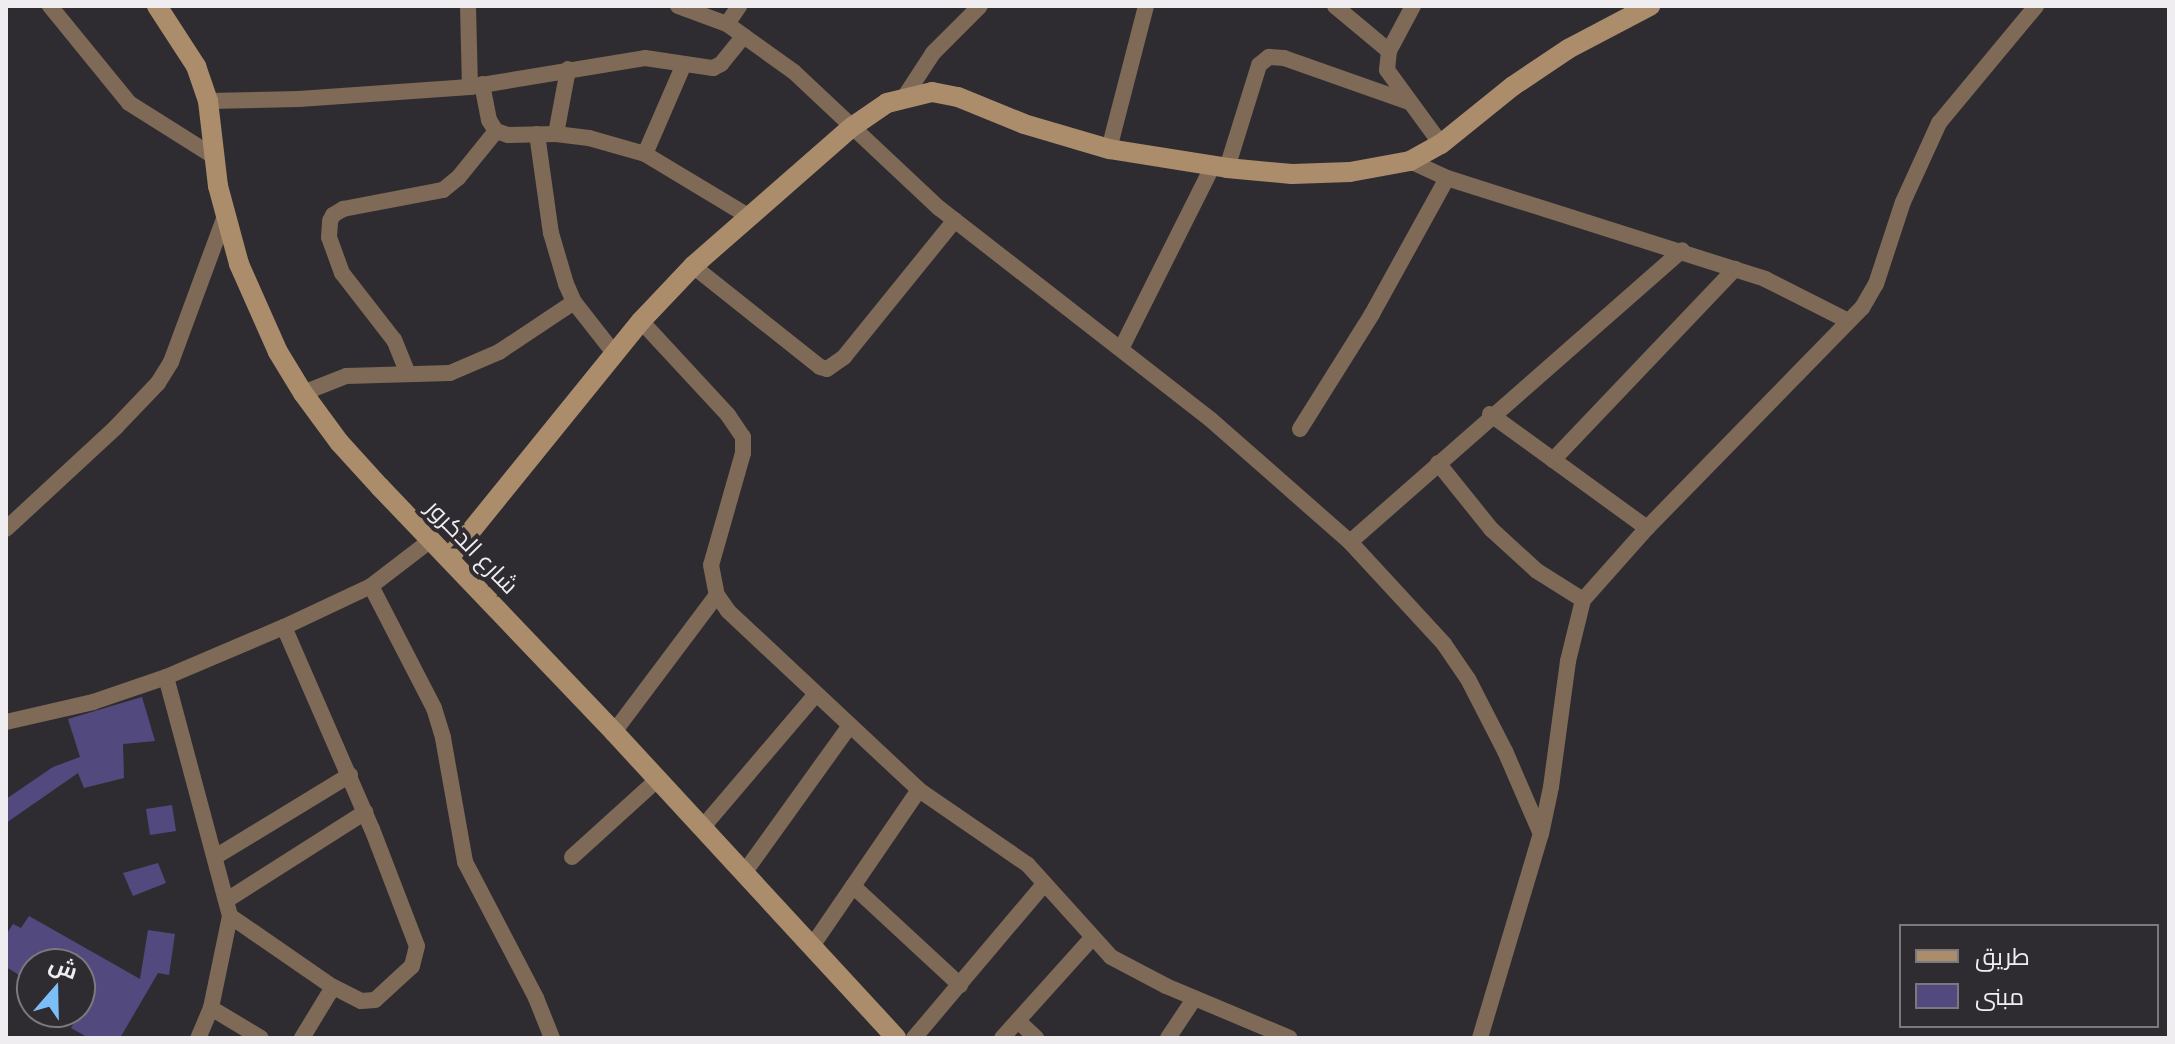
<!DOCTYPE html>
<meta charset="utf-8">
<style>
body{margin:0}
#map{position:relative;width:2175px;height:1044px;overflow:hidden;background:#2f2c31;font-family:"Golos Text",Cairo,sans-serif}
div>[style]{position:absolute}
[style*='--x']{left:calc(var(--x)*1px);top:calc(var(--y)*1px);width:calc(var(--w)*1px);rotate:calc(var(--a)*1deg)}
.building>*{inset:0;background:#524a7f}
.street>*{height:16px;margin:-8px;padding:0 8px;transform-origin:8px;border-radius:8px;background:#7e6a56}
.secondary>*{height:20px;margin:-10px;padding:0 10px;transform-origin:10px;border-radius:10px;background:#ab8d6c}
span{translate:-50% -50%;white-space:nowrap;text-align:center;line-height:1.15;-webkit-text-stroke:8px #2f2c31;paint-order:stroke}
.street-label{font-size:24px;color:#f0edf1}
.frame{position:absolute;inset:0;border:8px solid #f0edf1;pointer-events:none}
.legend{position:absolute;left:1899px;top:924px;width:260px;height:104px;box-sizing:border-box;background:#2f2c31;border:2px solid #7c797e;margin:0;padding:10px 14px;list-style:none;font-size:24px;color:#f0edf1}
.legend li{display:flex;align-items:center;gap:16px;height:40px}
.legend b{width:40px;border:2px solid #7c797e}
.north{position:absolute;left:16px;top:948px;width:80px;height:80px;box-sizing:border-box;background:#2f2c31;border:2px solid #7c797e;border-radius:50%;rotate:20deg;font-size:22px;font-weight:700;line-height:32px;text-align:center;color:#f0edf1}
.north::after{content:'';display:block;margin:auto;width:28px;height:36px;background:#7bbef8;clip-path:polygon(50% 0,100% 100%,50% 72%,0 100%)}
</style>
<div id="map">
<div class="building">
<i style="clip-path:polygon(142px 697px,155px 741px,123px 744px,124px 778px,84px 788px,78px 773px,6px 823px,6px 799px,53px 767px,80px 757px,68px 719px)"></i>
<i style="clip-path:polygon(172px 805px,176px 831px,150px 835px,146px 809px)"></i>
<i style="clip-path:polygon(158px 863px,166px 883px,133px 896px,123px 873px)"></i>
<i style="clip-path:polygon(29px 916px,140px 979px,148px 930px,175px 934px,169px 975px,158px 973px,120px 1038px,89px 1038px,71px 1028px,92px 991px,80px 984px,80px 964px,32px 964px,32px 983px,6px 967px,6px 935px,13px 924px,21px 928px)"></i>
</div>
<div class="street">
<i style="--x:50;--y:6;--w:125;--a:50.8"></i>
<i style="--x:129;--y:103;--w:99;--a:32.2"></i>
<i style="--x:468;--y:6;--w:81;--a:88.6"></i>
<i style="--x:678;--y:6;--w:52;--a:20.2"></i>
<i style="--x:727;--y:24;--w:82;--a:35.6"></i>
<i style="--x:794;--y:72;--w:199;--a:43.2"></i>
<i style="--x:939;--y:208;--w:343;--a:37.9"></i>
<i style="--x:1210;--y:419;--w:186;--a:41.3"></i>
<i style="--x:1350;--y:542;--w:139;--a:47.3"></i>
<i style="--x:1444;--y:644;--w:42;--a:55.6"></i>
<i style="--x:1468;--y:679;--w:81;--a:62.8"></i>
<i style="--x:1505;--y:751;--w:90;--a:66.6"></i>
<i style="--x:1335;--y:6;--w:70;--a:39.8"></i>
<i style="--x:1413;--y:6;--w:51;--a:118.1"></i>
<i style="--x:1389;--y:51;--w:19;--a:96"></i>
<i style="--x:1387;--y:70;--w:92;--a:53.9"></i>
<i style="--x:727;--y:24;--w:22;--a:-56"></i>
<i style="--x:482;--y:84;--w:37;--a:79"></i>
<i style="--x:489;--y:120;--w:13;--a:58"></i>
<i style="--x:496;--y:131;--w:13;--a:18"></i>
<i style="--x:508;--y:135;--w:48;--a:-1.2"></i>
<i style="--x:556;--y:134;--w:33;--a:7"></i>
<i style="--x:589;--y:138;--w:58;--a:15.9"></i>
<i style="--x:645;--y:154;--w:120;--a:31"></i>
<i style="--x:905;--y:96;--w:51;--a:-56.9"></i>
<i style="--x:933;--y:53;--w:66;--a:-45"></i>
<i style="--x:208;--y:101;--w:91;--a:-1.3"></i>
<i style="--x:299;--y:99;--w:171;--a:-4"></i>
<i style="--x:470;--y:87;--w:177;--a:-9.4"></i>
<i style="--x:645;--y:58;--w:69;--a:8.4"></i>
<i style="--x:713;--y:68;--w:9;--a:-27"></i>
<i style="--x:721;--y:64;--w:36;--a:-51"></i>
<i style="--x:537;--y:134;--w:100;--a:82"></i>
<i style="--x:551;--y:233;--w:53;--a:73.6"></i>
<i style="--x:566;--y:284;--w:20;--a:66"></i>
<i style="--x:574;--y:302;--w:65;--a:51.9"></i>
<i style="--x:556;--y:134;--w:66;--a:-79.5"></i>
<i style="--x:1109;--y:149;--w:148;--a:-75.5"></i>
<i style="--x:645;--y:154;--w:98;--a:-66.6"></i>
<i style="--x:1410;--y:161;--w:41;--a:24.7"></i>
<i style="--x:1447;--y:178;--w:334;--a:17.6"></i>
<i style="--x:1765;--y:279;--w:93;--a:26.8"></i>
<i style="--x:1227;--y:168;--w:108;--a:-72.7"></i>
<i style="--x:1259;--y:65;--w:13;--a:-39"></i>
<i style="--x:1269;--y:57;--w:15;--a:4"></i>
<i style="--x:1284;--y:58;--w:133;--a:19.4"></i>
<i style="--x:693;--y:266;--w:162;--a:38.5"></i>
<i style="--x:820;--y:367;--w:7;--a:16"></i>
<i style="--x:827;--y:369;--w:21;--a:-35"></i>
<i style="--x:844;--y:357;--w:176;--a:-51"></i>
<i style="--x:641;--y:321;--w:128;--a:47.2"></i>
<i style="--x:728;--y:415;--w:27;--a:56"></i>
<i style="--x:743;--y:437;--w:16;--a:90"></i>
<i style="--x:743;--y:453;--w:116;--a:105.9"></i>
<i style="--x:711;--y:565;--w:31;--a:79"></i>
<i style="--x:717;--y:595;--w:19;--a:55"></i>
<i style="--x:728;--y:611;--w:262;--a:43.1"></i>
<i style="--x:919;--y:790;--w:132;--a:34.5"></i>
<i style="--x:1028;--y:865;--w:124;--a:47.9"></i>
<i style="--x:1111;--y:957;--w:62;--a:27.8"></i>
<i style="--x:1166;--y:986;--w:134;--a:22.8"></i>
<i style="--x:1121;--y:349;--w:203;--a:-63.4"></i>
<i style="--x:408;--y:374;--w:37;--a:-112"></i>
<i style="--x:394;--y:340;--w:85;--a:-127.8"></i>
<i style="--x:342;--y:273;--w:38;--a:-110"></i>
<i style="--x:329;--y:237;--w:16;--a:-86"></i>
<i style="--x:330;--y:221;--w:7;--a:-63"></i>
<i style="--x:333;--y:215;--w:12;--a:-31"></i>
<i style="--x:343;--y:209;--w:102;--a:-10.8"></i>
<i style="--x:443;--y:190;--w:19;--a:-39"></i>
<i style="--x:458;--y:178;--w:60;--a:-51"></i>
<i style="--x:303;--y:393;--w:46;--a:-21.6"></i>
<i style="--x:346;--y:376;--w:104;--a:-1.7"></i>
<i style="--x:450;--y:373;--w:53;--a:-23.2"></i>
<i style="--x:499;--y:352;--w:90;--a:-33.7"></i>
<i style="--x:1490;--y:414;--w:194;--a:36"></i>
<i style="--x:1300;--y:429;--w:136;--a:-57.9"></i>
<i style="--x:1372;--y:314;--w:155;--a:-61.1"></i>
<i style="--x:1553;--y:460;--w:264;--a:-46.4"></i>
<i style="--x:1438;--y:463;--w:85;--a:51.2"></i>
<i style="--x:1491;--y:529;--w:62;--a:42.4"></i>
<i style="--x:1537;--y:571;--w:54;--a:32.2"></i>
<i style="--x:6;--y:529;--w:150;--a:-42.8"></i>
<i style="--x:116;--y:427;--w:61;--a:-46.3"></i>
<i style="--x:158;--y:383;--w:25;--a:-58"></i>
<i style="--x:171;--y:362;--w:156;--a:-69.7"></i>
<i style="--x:1350;--y:542;--w:442;--a:-41.3"></i>
<i style="--x:371;--y:586;--w:137;--a:62.7"></i>
<i style="--x:434;--y:708;--w:31;--a:73"></i>
<i style="--x:443;--y:738;--w:126;--a:79.9"></i>
<i style="--x:465;--y:862;--w:153;--a:62.4"></i>
<i style="--x:536;--y:998;--w:43;--a:68.2"></i>
<i style="--x:284;--y:627;--w:220;--a:66.5"></i>
<i style="--x:372;--y:829;--w:125;--a:69"></i>
<i style="--x:417;--y:946;--w:21;--a:104"></i>
<i style="--x:412;--y:966;--w:50;--a:137.4"></i>
<i style="--x:375;--y:1000;--w:14;--a:176"></i>
<i style="--x:361;--y:1001;--w:31;--a:-153"></i>
<i style="--x:166;--y:677;--w:247;--a:75"></i>
<i style="--x:230;--y:916;--w:94;--a:101.7"></i>
<i style="--x:211;--y:1008;--w:33;--a:113"></i>
<i style="--x:6;--y:722;--w:89;--a:-12.9"></i>
<i style="--x:93;--y:702;--w:77;--a:-18.9"></i>
<i style="--x:166;--y:677;--w:128;--a:-23"></i>
<i style="--x:284;--y:627;--w:96;--a:-25.2"></i>
<i style="--x:371;--y:586;--w:76;--a:-37.5"></i>
<i style="--x:614;--y:732;--w:171;--a:-53.1"></i>
<i style="--x:702;--y:828;--w:176;--a:-49.6"></i>
<i style="--x:215;--y:857;--w:158;--a:-31.3"></i>
<i style="--x:572;--y:857;--w:116;--a:-42.2"></i>
<i style="--x:744;--y:873;--w:180;--a:-54.3"></i>
<i style="--x:853;--y:886;--w:146;--a:42.8"></i>
<i style="--x:227;--y:900;--w:164;--a:-32.5"></i>
<i style="--x:230;--y:916;--w:125;--a:34.6"></i>
<i style="--x:333;--y:987;--w:60;--a:121.3"></i>
<i style="--x:812;--y:946;--w:189;--a:-55.6"></i>
<i style="--x:211;--y:1008;--w:58;--a:31"></i>
<i style="--x:1018;--y:1021;--w:25;--a:43"></i>
<i style="--x:914;--y:1038;--w:202;--a:-49.8"></i>
<i style="--x:1002;--y:1038;--w:135;--a:-48"></i>
<i style="--x:1168;--y:1038;--w:47;--a:-56.3"></i>
<i style="--x:1480;--y:1038;--w:213;--a:-73.4"></i>
<i style="--x:1541;--y:834;--w:48;--a:-78"></i>
<i style="--x:1551;--y:787;--w:127;--a:-82.3"></i>
<i style="--x:1568;--y:661;--w:63;--a:-76.2"></i>
<i style="--x:1583;--y:600;--w:96;--a:-48.4"></i>
<i style="--x:1647;--y:528;--w:308;--a:-45.7"></i>
<i style="--x:1862;--y:308;--w:28;--a:-60"></i>
<i style="--x:1876;--y:284;--w:86;--a:-71.8"></i>
<i style="--x:1903;--y:202;--w:87;--a:-65.5"></i>
<i style="--x:1939;--y:123;--w:152;--a:-50.3"></i>
</div>
<div class="secondary">
<i style="--x:157;--y:6;--w:72;--a:57"></i>
<i style="--x:196;--y:66;--w:37;--a:71"></i>
<i style="--x:208;--y:101;--w:86;--a:83.3"></i>
<i style="--x:218;--y:186;--w:81;--a:74.9"></i>
<i style="--x:239;--y:264;--w:96;--a:66.1"></i>
<i style="--x:278;--y:352;--w:48;--a:58.6"></i>
<i style="--x:303;--y:393;--w:61;--a:53.7"></i>
<i style="--x:339;--y:442;--w:61;--a:47.7"></i>
<i style="--x:380;--y:487;--w:339;--a:46.3"></i>
<i style="--x:614;--y:732;--w:416;--a:47.3"></i>
<i style="--x:449;--y:558;--w:305;--a:-51"></i>
<i style="--x:641;--y:321;--w:76;--a:-46.6"></i>
<i style="--x:693;--y:266;--w:211;--a:-41.2"></i>
<i style="--x:852;--y:127;--w:42;--a:-34.4"></i>
<i style="--x:887;--y:103;--w:46;--a:-13.7"></i>
<i style="--x:932;--y:92;--w:26;--a:11"></i>
<i style="--x:958;--y:97;--w:71;--a:22.2"></i>
<i style="--x:1024;--y:124;--w:89;--a:16.4"></i>
<i style="--x:1109;--y:149;--w:120;--a:9.1"></i>
<i style="--x:1227;--y:168;--w:65;--a:5.3"></i>
<i style="--x:1292;--y:174;--w:58;--a:-2"></i>
<i style="--x:1350;--y:172;--w:61;--a:-10.4"></i>
<i style="--x:1410;--y:161;--w:35;--a:-29"></i>
<i style="--x:1441;--y:144;--w:92;--a:-38.9"></i>
<i style="--x:1513;--y:86;--w:66;--a:-33.9"></i>
<i style="--x:1568;--y:49;--w:93;--a:-27.7"></i>
</div>
<div class="street-label">
<span style="left:473px;top:546px;rotate:46deg">شارع الدكرور</span>
</div>
<div class="frame"></div>
<ul class="legend">
<li><b style="height:10px;background:#ab8d6c"></b>طريق</li>
<li><b style="height:22px;background:#524a7f"></b>مبنى</li>
</ul>
<div class="north">ش</div>
</div>
